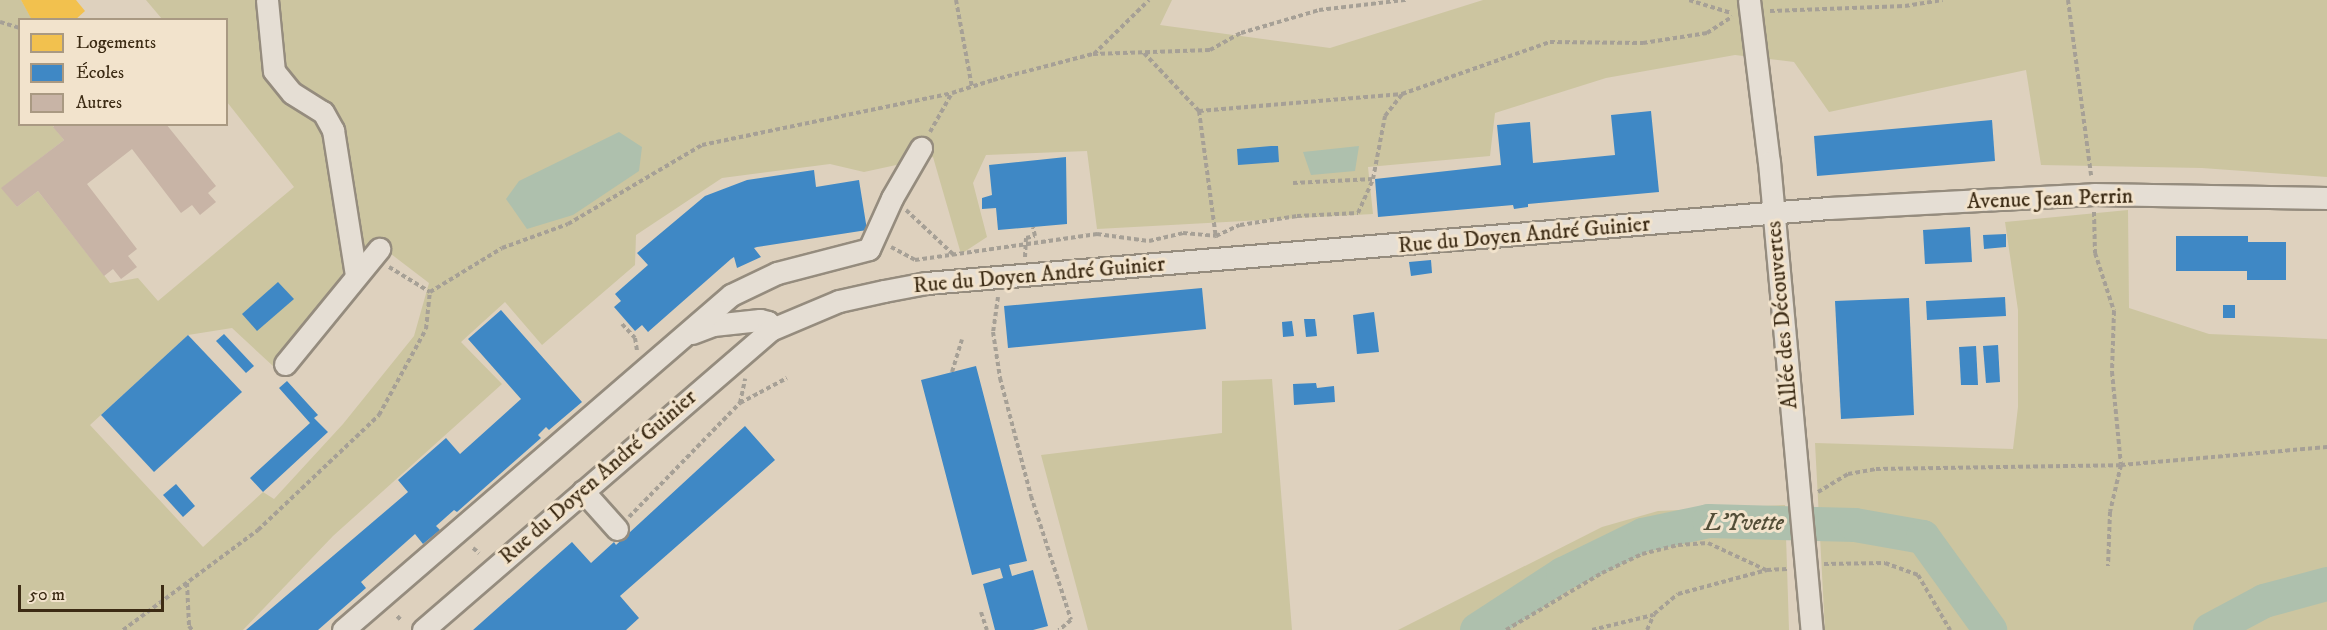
<!DOCTYPE html>
<meta charset="utf-8">
<style>
body{margin:0}
#map{position:relative;width:2327px;height:630px;overflow:hidden;background:#ded1be;font-family:"IM FELL DW Pica",serif}
div>[style]{position:absolute}
[style*='--x']{left:calc(var(--x)*1px);top:calc(var(--y)*1px);width:calc(var(--w)*1px);rotate:calc(var(--a)*1deg)}
.green>*{inset:0;background:#ccc5a0}
.water>*{inset:0;background:#aec0ad}
.homes>*{inset:0;background:#f2c14e}
.schools>*{inset:0;background:#3f88c5}
.river>*{height:34px;margin:-17px;padding:0 17px;transform-origin:17px;border-radius:17px;background:#aec0ad}
.building>*{inset:0;background:#c8b4a6}
.path>*{height:4px;margin-top:-2px;transform-origin:0;background:repeating-linear-gradient(90deg,#a6a096 0 4.5px,transparent 0 7.5px)}
.roads{filter:drop-shadow(2px 0 #958c7e) drop-shadow(-2px 0 #958c7e) drop-shadow(0 2px #958c7e) drop-shadow(0 -2px #958c7e)}
.minor>*{height:21px;margin:-10.5px;padding:0 10.5px;transform-origin:10.5px;border-radius:10.5px;background:#e5ded4}
span{translate:-50% -50%;white-space:nowrap;text-align:center;line-height:1.15;-webkit-text-stroke:6px #f2e3cc;paint-order:stroke}
.street-label{font-size:22px;color:#3c2b14}
.water-label{font-size:24px;color:#534e38;font-style:italic}
.legend{position:absolute;left:18px;top:18px;width:210px;height:108px;box-sizing:border-box;background:#f2e3cc;border:2px solid #a99982;margin:0;padding:8px 10px;list-style:none;font-size:18px;color:#3c2b14}
.legend li{display:flex;align-items:center;gap:12px;height:30px}
.legend b{width:30px;border:2px solid #a99982}
.scale{position:absolute;left:18px;top:585px;width:146px;height:27px;box-sizing:border-box;border:3px solid #3c2b14;border-top:0;padding-left:8px;font-size:18px;line-height:21px;white-space:nowrap;color:#3c2b14;-webkit-text-stroke:4px #f2e3cc;paint-order:stroke}
</style>
<div id="map">
<div class="green">
<i style="clip-path:polygon(evenodd,0 0,21px 0,32px 19px,20px 20px,20px 124px,52px 125px,64px 140px,2px 188px,17px 207px,38px 191px,110px 283px,138px 278px,158px 301px,294px 187px,227px 102px,226px 20px,162px 19px,146px 0,1172px 0,1160px 25px,1330px 48px,1483px 0,2327px 0,2327px 177px,2202px 168px,2041px 165px,2026px 70px,1829px 112px,1794px 62px,1735px 55px,1606px 78px,1495px 113px,1490px 156px,1368px 167px,1373px 214px,1097px 229px,1087px 151px,986px 155px,973px 183px,987px 237px,961px 254px,933px 157px,864px 172px,830px 164px,722px 178px,636px 235px,635px 265px,542px 345px,505px 302px,461px 342px,502px 384px,333px 536px,243px 630px,0 630px,0 0,374px 241px,429px 283px,414px 336px,343px 424px,274px 499px,263px 492px,203px 547px,90px 425px,188px 335px,232px 328px,273px 366px,344px 272px,374px 241px)"></i>
<i style="clip-path:polygon(2128px 210px,2129px 308px,2209px 334px,2327px 339px,2327px 630px,1825px 630px,1815px 443px,2013px 449px,2018px 407px,2018px 310px,2005px 222px)"></i>
<i style="clip-path:polygon(1272px 379px,1292px 630px,1088px 630px,1041px 455px,1222px 433px,1222px 381px)"></i>
<i style="clip-path:polygon(1785px 505px,1789px 630px,1398px 630px,1602px 527px,1658px 511px)"></i>
</div>
<div class="water">
<i style="clip-path:polygon(619px 132px,642px 147px,639px 171px,573px 215px,527px 229px,506px 199px,519px 181px)"></i>
<i style="clip-path:polygon(1359px 146px,1355px 171px,1311px 175px,1303px 152px)"></i>
</div>
<div class="homes">
<i style="clip-path:polygon(21px 0,76px 0,85px 11px,75px 20px,32px 20px)"></i>
</div>
<div class="schools">
<i style="clip-path:polygon(1651px 111px,1659px 192px,1528px 204px,1528px 207px,1514px 209px,1513px 205px,1378px 217px,1375px 179px,1501px 165px,1497px 125px,1530px 122px,1533px 163px,1615px 155px,1611px 115px)"></i>
<i style="clip-path:polygon(1992px 120px,1995px 161px,1817px 176px,1814px 136px)"></i>
<i style="clip-path:polygon(1271px 146px,1278px 146px,1279px 162px,1238px 165px,1237px 149px)"></i>
<i style="clip-path:polygon(1066px 157px,1067px 224px,998px 230px,996px 208px,982px 209px,982px 198px,992px 195px,989px 165px)"></i>
<i style="clip-path:polygon(814px 170px,816px 187px,859px 180px,867px 230px,757px 247px,754px 248px,761px 257px,737px 268px,734px 257px,731px 259px,648px 332px,642px 325px,635px 331px,614px 307px,621px 301px,615px 294px,648px 265px,637px 253px,705px 196px,747px 180px)"></i>
<i style="clip-path:polygon(1970px 227px,1972px 262px,1925px 264px,1923px 230px)"></i>
<i style="clip-path:polygon(2006px 234px,2006px 247px,1984px 249px,1983px 235px)"></i>
<i style="clip-path:polygon(2176px 236px,2248px 236px,2248px 242px,2286px 242px,2286px 280px,2247px 280px,2247px 271px,2176px 271px)"></i>
<i style="clip-path:polygon(1431px 260px,1432px 273px,1411px 276px,1409px 262px)"></i>
<i style="clip-path:polygon(278px 282px,294px 299px,257px 331px,242px 314px)"></i>
<i style="clip-path:polygon(1202px 288px,1206px 329px,1008px 348px,1004px 306px)"></i>
<i style="clip-path:polygon(2005px 297px,2006px 316px,1927px 320px,1926px 301px)"></i>
<i style="clip-path:polygon(1909px 298px,1914px 415px,1841px 419px,1835px 301px)"></i>
<i style="clip-path:polygon(2223px 305px,2235px 305px,2235px 318px,2223px 318px)"></i>
<i style="clip-path:polygon(501px 310px,582px 402px,549px 430px,546px 427px,538px 435px,541px 438px,457px 512px,454px 510px,436px 526px,440px 530px,423px 544px,415px 534px,361px 582px,366px 588px,318px 630px,246px 630px,408px 492px,398px 480px,446px 438px,460px 454px,521px 399px,468px 339px)"></i>
<i style="clip-path:polygon(1374px 312px,1379px 352px,1357px 354px,1353px 315px)"></i>
<i style="clip-path:polygon(1304px 319px,1315px 319px,1317px 336px,1306px 337px)"></i>
<i style="clip-path:polygon(1292px 321px,1294px 336px,1283px 337px,1282px 322px)"></i>
<i style="clip-path:polygon(224px 334px,254px 366px,246px 373px,216px 341px)"></i>
<i style="clip-path:polygon(188px 335px,242px 392px,154px 472px,101px 415px)"></i>
<i style="clip-path:polygon(1998px 345px,2000px 382px,1986px 383px,1983px 346px)"></i>
<i style="clip-path:polygon(1976px 346px,1978px 385px,1961px 385px,1959px 347px)"></i>
<i style="clip-path:polygon(976px 366px,1027px 561px,1009px 565px,1012px 576px,1033px 570px,1048px 626px,1033px 630px,995px 630px,983px 584px,1003px 578px,1000px 568px,972px 575px,921px 380px)"></i>
<i style="clip-path:polygon(287px 381px,318px 415px,314px 418px,328px 432px,263px 492px,250px 478px,310px 423px,279px 388px)"></i>
<i style="clip-path:polygon(1316px 383px,1317px 388px,1334px 386px,1335px 402px,1294px 405px,1293px 384px)"></i>
<i style="clip-path:polygon(745px 426px,775px 460px,620px 596px,639px 618px,626px 630px,473px 630px,572px 542px,591px 563px,614px 542px,616px 545px)"></i>
<i style="clip-path:polygon(176px 484px,195px 506px,183px 517px,163px 495px)"></i>
</div>
<div class="river">
<i style="--x:1477;--y:630;--w:103;--a:-33.1"></i>
<i style="--x:1563;--y:574;--w:89;--a:-26"></i>
<i style="--x:1643;--y:535;--w:67;--a:-12"></i>
<i style="--x:1709;--y:521;--w:146;--a:1.6"></i>
<i style="--x:1855;--y:525;--w:69;--a:10"></i>
<i style="--x:1923;--y:537;--w:115;--a:54.2"></i>
<i style="--x:2210;--y:630;--w:61;--a:-28.2"></i>
<i style="--x:2264;--y:601;--w:65;--a:-15.1"></i>
</div>
<div class="building">
<i style="clip-path:polygon(56px 124px,166px 124px,216px 186px,208px 193px,216px 202px,200px 215px,192px 205px,181px 213px,132px 149px,87px 184px,137px 249px,128px 256px,137px 267px,121px 279px,113px 269px,104px 276px,38px 191px,17px 207px,1px 188px,64px 140px,53px 127px)"></i>
</div>
<div class="path">
<i style="--x:956;--y:0;--w:88;--a:79.6"></i>
<i style="--x:1689;--y:0;--w:44;--a:17.2"></i>
<i style="--x:2068;--y:0;--w:177;--a:82.5"></i>
<i style="--x:1770;--y:11;--w:135;--a:-2.1"></i>
<i style="--x:1905;--y:6;--w:38;--a:-9"></i>
<i style="--x:0;--y:22;--w:21;--a:17"></i>
<i style="--x:1144;--y:53;--w:80;--a:46.5"></i>
<i style="--x:1199;--y:111;--w:128;--a:82.4"></i>
<i style="--x:1094;--y:54;--w:77;--a:-44.5"></i>
<i style="--x:1199;--y:111;--w:204;--a:-4.8"></i>
<i style="--x:1402;--y:94;--w:157;--a:-19.4"></i>
<i style="--x:1550;--y:42;--w:93;--a:0.6"></i>
<i style="--x:1643;--y:43;--w:65;--a:-8.9"></i>
<i style="--x:1707;--y:33;--w:30;--a:-33"></i>
<i style="--x:930;--y:132;--w:45;--a:-60.6"></i>
<i style="--x:952;--y:93;--w:43;--a:-17.6"></i>
<i style="--x:993;--y:80;--w:103;--a:-14.6"></i>
<i style="--x:1093;--y:54;--w:117;--a:-2"></i>
<i style="--x:1210;--y:50;--w:35;--a:-29"></i>
<i style="--x:1241;--y:33;--w:81;--a:-16.4"></i>
<i style="--x:1319;--y:10;--w:88;--a:-6.6"></i>
<i style="--x:1293;--y:183;--w:80;--a:-2.9"></i>
<i style="--x:906;--y:210;--w:66;--a:43.2"></i>
<i style="--x:2094;--y:212;--w:41;--a:88.6"></i>
<i style="--x:2095;--y:253;--w:61;--a:71.9"></i>
<i style="--x:2114;--y:311;--w:61;--a:91.9"></i>
<i style="--x:2112;--y:372;--w:93;--a:84.5"></i>
<i style="--x:2121;--y:465;--w:48;--a:103.2"></i>
<i style="--x:2110;--y:512;--w:54;--a:92.1"></i>
<i style="--x:891;--y:247;--w:27;--a:28"></i>
<i style="--x:915;--y:260;--w:184;--a:-8.1"></i>
<i style="--x:1097;--y:234;--w:52;--a:7.7"></i>
<i style="--x:1149;--y:241;--w:35;--a:-13"></i>
<i style="--x:1183;--y:233;--w:33;--a:5"></i>
<i style="--x:1216;--y:236;--w:26;--a:-25"></i>
<i style="--x:1240;--y:225;--w:58;--a:-9"></i>
<i style="--x:1297;--y:216;--w:61;--a:-2.8"></i>
<i style="--x:1358;--y:213;--w:37;--a:-66"></i>
<i style="--x:1373;--y:179;--w:64;--a:-79.2"></i>
<i style="--x:1385;--y:116;--w:28;--a:-52"></i>
<i style="--x:1025;--y:257;--w:19;--a:-87"></i>
<i style="--x:1026;--y:238;--w:9;--a:-13"></i>
<i style="--x:1035;--y:236;--w:9;--a:-103"></i>
<i style="--x:389;--y:267;--w:48;--a:31.4"></i>
<i style="--x:998;--y:297;--w:35;--a:98"></i>
<i style="--x:993;--y:332;--w:47;--a:81.3"></i>
<i style="--x:1000;--y:378;--w:122;--a:75.3"></i>
<i style="--x:1031;--y:496;--w:130;--a:72.1"></i>
<i style="--x:1071;--y:620;--w:16;--a:140"></i>
<i style="--x:622;--y:324;--w:19;--a:47"></i>
<i style="--x:635;--y:338;--w:13;--a:81"></i>
<i style="--x:952;--y:372;--w:34;--a:-73"></i>
<i style="--x:740;--y:403;--w:25;--a:-78"></i>
<i style="--x:1818;--y:492;--w:35;--a:-31"></i>
<i style="--x:1848;--y:474;--w:28;--a:-10"></i>
<i style="--x:1876;--y:469;--w:245;--a:-0.9"></i>
<i style="--x:2121;--y:465;--w:207;--a:-5"></i>
<i style="--x:629;--y:517;--w:159;--a:-45.8"></i>
<i style="--x:740;--y:403;--w:53;--a:-28"></i>
<i style="--x:473;--y:548;--w:8;--a:40"></i>
<i style="--x:1824;--y:564;--w:61;--a:-0.9"></i>
<i style="--x:1885;--y:563;--w:35;--a:20"></i>
<i style="--x:1918;--y:575;--w:64;--a:59.8"></i>
<i style="--x:187;--y:583;--w:43;--a:87.3"></i>
<i style="--x:189;--y:626;--w:5;--a:53"></i>
<i style="--x:981;--y:612;--w:19;--a:72"></i>
<i style="--x:397;--y:616;--w:6;--a:45"></i>
<i style="--x:123;--y:630;--w:168;--a:-36.5"></i>
<i style="--x:258;--y:530;--w:167;--a:-43.5"></i>
<i style="--x:379;--y:415;--w:98;--a:-61.3"></i>
<i style="--x:426;--y:329;--w:37;--a:-84"></i>
<i style="--x:430;--y:292;--w:84;--a:-31.4"></i>
<i style="--x:502;--y:248;--w:70;--a:-20"></i>
<i style="--x:568;--y:224;--w:156;--a:-30.5"></i>
<i style="--x:702;--y:145;--w:255;--a:-11.7"></i>
<i style="--x:1506;--y:630;--w:112;--a:-30.7"></i>
<i style="--x:1602;--y:573;--w:44;--a:-25.4"></i>
<i style="--x:1642;--y:554;--w:37;--a:-14"></i>
<i style="--x:1678;--y:545;--w:30;--a:-4"></i>
<i style="--x:1708;--y:543;--w:64;--a:25"></i>
<i style="--x:1592;--y:630;--w:63;--a:-13.8"></i>
<i style="--x:1647;--y:630;--w:17;--a:-66"></i>
<i style="--x:1654;--y:614;--w:31;--a:-40"></i>
<i style="--x:1678;--y:594;--w:92;--a:-15.1"></i>
<i style="--x:1767;--y:570;--w:20;--a:-3"></i>
</div>
<div class="roads">
<div class="minor">
<i style="--x:267;--y:0;--w:71;--a:84.4"></i>
<i style="--x:274;--y:71;--w:28;--a:51"></i>
<i style="--x:292;--y:93;--w:36;--a:32"></i>
<i style="--x:323;--y:112;--w:21;--a:61"></i>
<i style="--x:333;--y:130;--w:148;--a:81"></i>
<i style="--x:1749;--y:0;--w:163;--a:83"></i>
<i style="--x:1769;--y:162;--w:470;--a:84.8"></i>
<i style="--x:692;--y:333;--w:22;--a:-21"></i>
<i style="--x:713;--y:325;--w:47;--a:-6.1"></i>
<i style="--x:760;--y:320;--w:8;--a:14"></i>
<i style="--x:768;--y:322;--w:8;--a:76"></i>
<i style="--x:285;--y:364;--w:149;--a:-50.7"></i>
<i style="--x:583;--y:491;--w:51;--a:48.2"></i>
<i style="--x:343;--y:630;--w:513;--a:-40.81"></i>
<i style="--x:731;--y:295;--w:51;--a:-25.6"></i>
<i style="--x:777;--y:273;--w:95;--a:-14.6"></i>
<i style="--x:869;--y:249;--w:56;--a:-65.7"></i>
<i style="--x:892;--y:198;--w:58;--a:-59.9"></i>
<i style="--x:423;--y:630;--w:459;--a:-40.8"></i>
<i style="--x:770;--y:330;--w:75;--a:-22.8"></i>
<i style="--x:839;--y:301;--w:46;--a:-12.5"></i>
<i style="--x:884;--y:291;--w:43;--a:-10.8"></i>
<i style="--x:926;--y:283;--w:906;--a:-4.75"></i>
<i style="--x:1829;--y:208;--w:265;--a:-3"></i>
<i style="--x:2094;--y:194;--w:233;--a:1"></i>
</div>
</div>
<div class="street-label">
<span style="left:2050px;top:199px;rotate:-2deg">Avenue Jean Perrin</span>
<span style="left:1524px;top:235px;rotate:-5deg">Rue du Doyen André Guinier</span>
<span style="left:1039px;top:275px;rotate:-5deg">Rue du Doyen André Guinier</span>
<span style="left:1782px;top:315px;rotate:-95deg">Allée des Découvertes</span>
<span style="left:598px;top:477px;rotate:-41deg">Rue du Doyen André Guinier</span>
</div>
<div class="water-label">
<span style="left:1744px;top:524px">L'Yvette</span>
</div>
<ul class="legend">
<li><b style="height:16px;background:#f2c14e"></b>Logements</li>
<li><b style="height:16px;background:#3f88c5"></b>Écoles</li>
<li><b style="height:16px;background:#c8b4a6"></b>Autres</li>
</ul>
<div class="scale">50 m</div>
</div>
